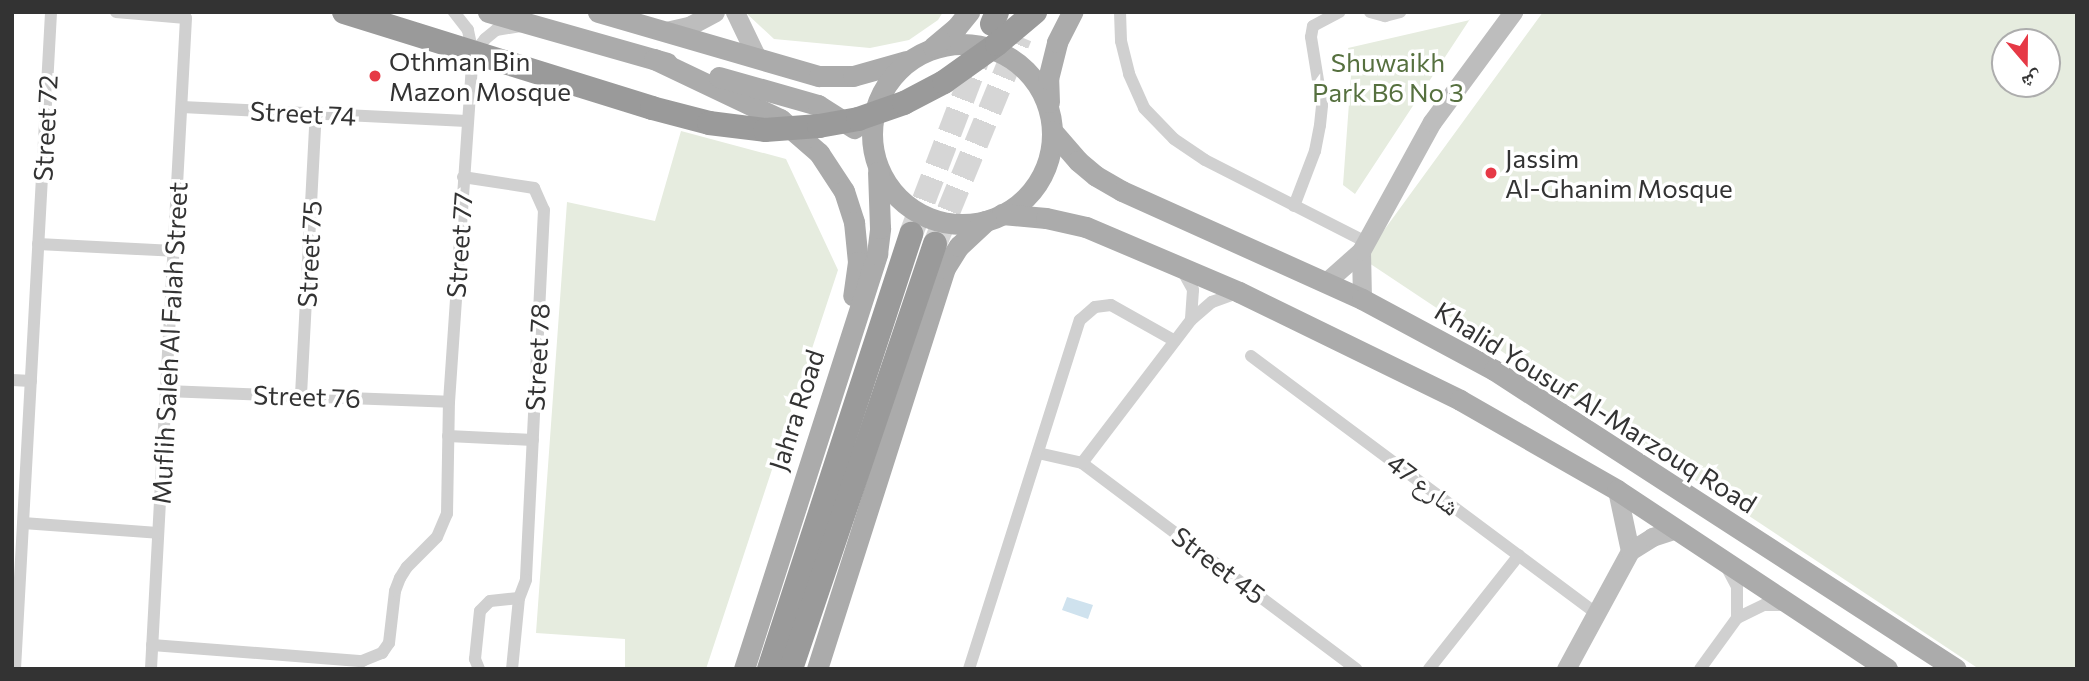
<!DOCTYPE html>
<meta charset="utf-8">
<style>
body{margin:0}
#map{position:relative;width:2089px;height:681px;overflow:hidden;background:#fff;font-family:Commissioner,"Noto Naskh Arabic",sans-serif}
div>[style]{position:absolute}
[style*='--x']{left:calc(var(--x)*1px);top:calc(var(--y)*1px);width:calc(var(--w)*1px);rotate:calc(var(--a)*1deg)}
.green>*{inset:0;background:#e6ecdf}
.water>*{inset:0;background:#cfe2ee}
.highway-tunnel>*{height:24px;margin-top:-12px;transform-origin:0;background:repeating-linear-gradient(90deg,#d6d6d6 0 24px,transparent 0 36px)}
.street>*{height:12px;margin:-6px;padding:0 6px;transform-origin:6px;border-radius:6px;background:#d0d0d0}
.secondary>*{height:19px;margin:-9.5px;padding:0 9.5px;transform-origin:9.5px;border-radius:9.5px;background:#bdbdbd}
.primary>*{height:21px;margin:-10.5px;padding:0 10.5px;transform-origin:10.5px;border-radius:10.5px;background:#ababab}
.primary>.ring{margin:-10.5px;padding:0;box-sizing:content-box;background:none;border:21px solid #ababab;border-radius:50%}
.highway>*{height:24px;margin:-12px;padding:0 12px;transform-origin:12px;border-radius:12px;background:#9a9a9a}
.highway-bridge>*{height:24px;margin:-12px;padding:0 12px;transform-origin:12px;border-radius:12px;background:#9a9a9a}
.dots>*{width:19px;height:19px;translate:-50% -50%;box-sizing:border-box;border:4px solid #fff;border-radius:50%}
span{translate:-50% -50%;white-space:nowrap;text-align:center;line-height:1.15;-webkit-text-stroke:7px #fff;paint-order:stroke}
.poi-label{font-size:26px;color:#333}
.left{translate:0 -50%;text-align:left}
.park-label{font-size:26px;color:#56703f}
.street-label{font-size:26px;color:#333}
.frame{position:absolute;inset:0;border:14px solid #333;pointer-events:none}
.north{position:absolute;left:1991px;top:28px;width:70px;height:70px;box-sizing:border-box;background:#fff;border:2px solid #adadad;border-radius:50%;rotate:160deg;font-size:19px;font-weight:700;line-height:28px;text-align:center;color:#333}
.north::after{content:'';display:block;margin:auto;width:24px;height:32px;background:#e63946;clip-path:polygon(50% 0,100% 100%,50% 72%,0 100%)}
</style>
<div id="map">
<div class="green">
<i style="clip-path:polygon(745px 12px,943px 12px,938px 20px,909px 40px,870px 48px,774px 39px)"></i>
<i style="clip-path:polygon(evenodd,1543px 12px,2077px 12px,2077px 669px,1979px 669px,1363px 259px,1543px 12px,2005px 42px,2047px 42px,2047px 84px,2005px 84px,2005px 42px)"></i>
<i style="clip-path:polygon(1470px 20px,1470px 19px,1355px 194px,1343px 185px,1352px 62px,1348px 48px)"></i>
<i style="clip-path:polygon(681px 131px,786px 159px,838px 270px,706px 669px,625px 669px,625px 639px,536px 633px,567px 202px,655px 221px)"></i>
</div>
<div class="water">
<i style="clip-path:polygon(1067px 597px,1093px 605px,1088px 619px,1062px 610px)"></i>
</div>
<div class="highway-tunnel">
<i style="--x:911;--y:234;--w:199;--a:-69.1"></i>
<i style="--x:935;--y:244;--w:224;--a:-67.7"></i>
</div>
<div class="street">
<i style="--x:116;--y:12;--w:70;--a:4.9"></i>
<i style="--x:186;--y:18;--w:652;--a:93.08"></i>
<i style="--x:1120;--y:12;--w:29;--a:88"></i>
<i style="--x:1121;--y:41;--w:34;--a:76"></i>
<i style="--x:1129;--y:74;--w:37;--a:66"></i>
<i style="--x:1144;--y:108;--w:43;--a:45.9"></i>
<i style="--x:1174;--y:139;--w:37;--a:34"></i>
<i style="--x:1205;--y:160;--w:181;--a:27"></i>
<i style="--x:1370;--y:12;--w:16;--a:15"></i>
<i style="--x:1385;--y:16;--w:16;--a:-15"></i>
<i style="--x:473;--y:54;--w:19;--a:-51"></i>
<i style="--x:485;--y:39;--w:14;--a:-39"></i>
<i style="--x:496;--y:30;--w:25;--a:-9"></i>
<i style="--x:182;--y:107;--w:285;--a:2.8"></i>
<i style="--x:463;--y:177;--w:72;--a:8.8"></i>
<i style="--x:534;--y:188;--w:24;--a:66"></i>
<i style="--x:544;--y:210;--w:370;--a:92.8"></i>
<i style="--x:526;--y:580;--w:19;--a:111"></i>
<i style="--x:519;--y:598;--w:71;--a:95.6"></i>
<i style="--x:1294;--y:206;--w:59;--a:-69.1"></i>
<i style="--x:1315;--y:151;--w:26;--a:-79"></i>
<i style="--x:1320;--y:125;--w:20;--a:-84"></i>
<i style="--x:1322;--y:105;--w:69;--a:-99.2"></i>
<i style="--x:1311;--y:37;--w:11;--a:-80"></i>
<i style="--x:1313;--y:26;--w:30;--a:-28"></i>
<i style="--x:38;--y:244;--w:136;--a:2.9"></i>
<i style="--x:1181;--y:268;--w:25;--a:61"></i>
<i style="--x:1193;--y:290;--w:30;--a:94"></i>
<i style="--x:1251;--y:356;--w:430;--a:36.7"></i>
<i style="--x:12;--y:380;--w:19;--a:3"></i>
<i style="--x:166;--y:391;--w:283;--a:2.2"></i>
<i style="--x:301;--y:395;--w:282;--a:-87"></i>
<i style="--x:448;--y:436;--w:85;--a:2.7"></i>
<i style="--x:1038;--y:453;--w:45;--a:12.8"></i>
<i style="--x:1082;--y:463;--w:343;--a:36.9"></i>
<i style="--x:1082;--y:463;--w:180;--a:-52.7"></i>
<i style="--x:1191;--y:320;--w:28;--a:-41"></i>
<i style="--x:1212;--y:302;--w:27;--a:-20"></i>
<i style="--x:23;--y:523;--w:135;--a:4.2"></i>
<i style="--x:1726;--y:566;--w:24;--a:62"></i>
<i style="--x:1737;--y:587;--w:31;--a:90"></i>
<i style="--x:152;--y:645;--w:211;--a:4.4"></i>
<i style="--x:362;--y:661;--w:22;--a:-22"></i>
<i style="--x:382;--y:653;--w:12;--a:-55"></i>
<i style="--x:389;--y:643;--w:52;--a:-83.4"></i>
<i style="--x:395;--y:591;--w:14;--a:-69"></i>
<i style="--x:400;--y:578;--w:13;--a:-58"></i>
<i style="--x:407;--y:567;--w:42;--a:-45"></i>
<i style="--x:437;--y:537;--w:25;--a:-67"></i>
<i style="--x:447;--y:514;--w:112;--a:-89"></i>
<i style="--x:449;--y:402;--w:349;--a:-86.1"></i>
<i style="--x:473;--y:54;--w:25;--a:-102"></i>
<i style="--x:468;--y:30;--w:23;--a:-128"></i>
<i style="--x:15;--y:669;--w:658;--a:-86.86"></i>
<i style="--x:479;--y:669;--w:11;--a:-112"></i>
<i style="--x:475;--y:659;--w:48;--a:-84.1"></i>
<i style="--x:480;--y:611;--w:14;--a:-45"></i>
<i style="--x:490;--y:601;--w:29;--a:-6"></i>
<i style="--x:969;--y:669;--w:366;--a:-72.4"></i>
<i style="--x:1080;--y:320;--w:20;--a:-41"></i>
<i style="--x:1095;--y:307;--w:16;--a:-7"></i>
<i style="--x:1111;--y:305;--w:73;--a:29.4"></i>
<i style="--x:1429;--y:669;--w:145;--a:-51.7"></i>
<i style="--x:1700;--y:669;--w:63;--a:-54"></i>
<i style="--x:1737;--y:618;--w:30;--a:-26"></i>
<i style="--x:1764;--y:605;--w:23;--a:0"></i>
</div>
<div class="secondary">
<i style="--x:735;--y:12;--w:51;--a:64.4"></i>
<i style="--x:666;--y:31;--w:26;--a:-13"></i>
<i style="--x:691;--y:25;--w:27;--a:-28"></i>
<i style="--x:1361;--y:251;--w:48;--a:88.8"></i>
<i style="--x:1326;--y:282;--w:47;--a:-41.5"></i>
<i style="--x:1361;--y:251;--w:147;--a:-61.2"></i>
<i style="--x:1432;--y:122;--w:137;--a:-53.6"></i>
<i style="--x:1617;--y:490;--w:62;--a:78"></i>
<i style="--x:1566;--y:669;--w:134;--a:-61.5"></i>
<i style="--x:1630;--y:551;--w:26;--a:-32"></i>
<i style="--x:1652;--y:537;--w:25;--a:-18"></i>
</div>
<div class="primary">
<i style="--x:488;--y:12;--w:186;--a:15.9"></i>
<i style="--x:598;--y:12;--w:230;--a:16.2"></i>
<i style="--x:819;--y:76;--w:34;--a:0"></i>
<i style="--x:853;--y:76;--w:55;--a:-15.8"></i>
<i class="ring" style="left:872px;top:44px;width:159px;height:159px"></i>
<i style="--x:933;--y:47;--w:30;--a:-40"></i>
<i style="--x:956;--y:28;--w:21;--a:-51"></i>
<i style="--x:654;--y:59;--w:140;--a:25.5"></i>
<i style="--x:780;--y:119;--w:52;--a:41.1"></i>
<i style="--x:819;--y:153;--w:45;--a:56.7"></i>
<i style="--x:844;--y:191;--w:33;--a:72"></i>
<i style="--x:854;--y:222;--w:40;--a:84.3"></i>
<i style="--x:858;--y:262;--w:34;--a:98"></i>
<i style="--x:719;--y:77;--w:103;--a:15.8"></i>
<i style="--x:818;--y:105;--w:43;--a:32.6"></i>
<i style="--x:1049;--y:102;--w:23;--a:-92"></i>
<i style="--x:1048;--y:79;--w:38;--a:-76"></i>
<i style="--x:1057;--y:42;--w:34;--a:-63"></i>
<i style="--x:1052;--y:131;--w:40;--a:49"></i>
<i style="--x:1078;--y:161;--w:23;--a:40"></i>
<i style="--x:1096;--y:176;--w:30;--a:30"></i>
<i style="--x:1122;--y:191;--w:263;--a:24.2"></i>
<i style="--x:1362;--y:299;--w:150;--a:28.3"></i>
<i style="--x:1494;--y:370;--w:550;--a:32.91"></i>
<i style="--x:1002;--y:214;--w:44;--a:5.2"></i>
<i style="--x:1046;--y:218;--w:41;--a:12.7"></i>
<i style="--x:1086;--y:227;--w:166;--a:23"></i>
<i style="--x:1239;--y:292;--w:246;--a:26"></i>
<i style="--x:1460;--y:400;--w:181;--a:29.8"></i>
<i style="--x:1617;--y:490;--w:324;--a:33.5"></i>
<i style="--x:744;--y:669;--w:436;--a:-72.2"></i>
<i style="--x:877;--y:254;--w:26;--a:-83"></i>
<i style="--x:880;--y:228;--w:56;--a:-92"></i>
<i style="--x:817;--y:669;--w:421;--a:-72.3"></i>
<i style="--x:945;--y:268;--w:26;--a:-58"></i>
<i style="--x:959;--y:246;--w:37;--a:-43"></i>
</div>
<div class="highway">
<i style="--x:992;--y:24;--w:13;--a:-67"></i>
<i style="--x:769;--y:669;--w:458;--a:-71.9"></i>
<i style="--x:791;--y:669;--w:449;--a:-71.3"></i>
</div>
<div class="highway-bridge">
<i style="--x:344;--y:12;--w:323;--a:17.3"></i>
<i style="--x:652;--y:108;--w:59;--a:14.7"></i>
<i style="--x:709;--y:123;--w:56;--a:7.1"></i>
<i style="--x:765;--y:130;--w:54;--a:-4.2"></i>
<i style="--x:819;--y:126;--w:40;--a:-10"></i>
<i style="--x:858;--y:119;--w:49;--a:-19.2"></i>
<i style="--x:904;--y:103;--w:45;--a:-27.7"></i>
<i style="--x:944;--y:82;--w:65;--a:-35.6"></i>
<i style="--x:997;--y:44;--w:50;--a:-40.1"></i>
</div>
<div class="dots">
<i style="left:375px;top:76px;background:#e63946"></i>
<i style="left:1491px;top:173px;background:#e63946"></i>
</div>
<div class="poi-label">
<span class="left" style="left:389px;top:76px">Othman Bin<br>Mazon Mosque</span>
<span class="left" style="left:1505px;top:173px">Jassim<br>Al-Ghanim Mosque</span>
</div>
<div class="park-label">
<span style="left:1388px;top:77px">Shuwaikh<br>Park B6 No 3</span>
</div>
<div class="street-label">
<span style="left:303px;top:113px;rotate:3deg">Street 74</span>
<span style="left:45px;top:128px;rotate:-87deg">Street 72</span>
<span style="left:459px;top:245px;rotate:-86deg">Street 77</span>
<span style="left:309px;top:254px;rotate:-87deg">Street 75</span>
<span style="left:169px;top:343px;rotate:-87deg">Muflih Saleh Al Falah Street</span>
<span style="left:537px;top:357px;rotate:-87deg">Street 78</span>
<span style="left:307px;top:396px;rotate:2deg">Street 76</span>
<span style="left:1596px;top:407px;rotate:32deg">Khalid Yousuf Al-Marzouq Road</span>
<span style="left:796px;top:410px;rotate:-72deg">Jahra Road</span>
<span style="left:1424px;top:484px;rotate:37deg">شارع 47</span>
<span style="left:1219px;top:565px;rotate:37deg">Street 45</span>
</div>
<div class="frame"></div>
<div class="north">ش</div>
</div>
